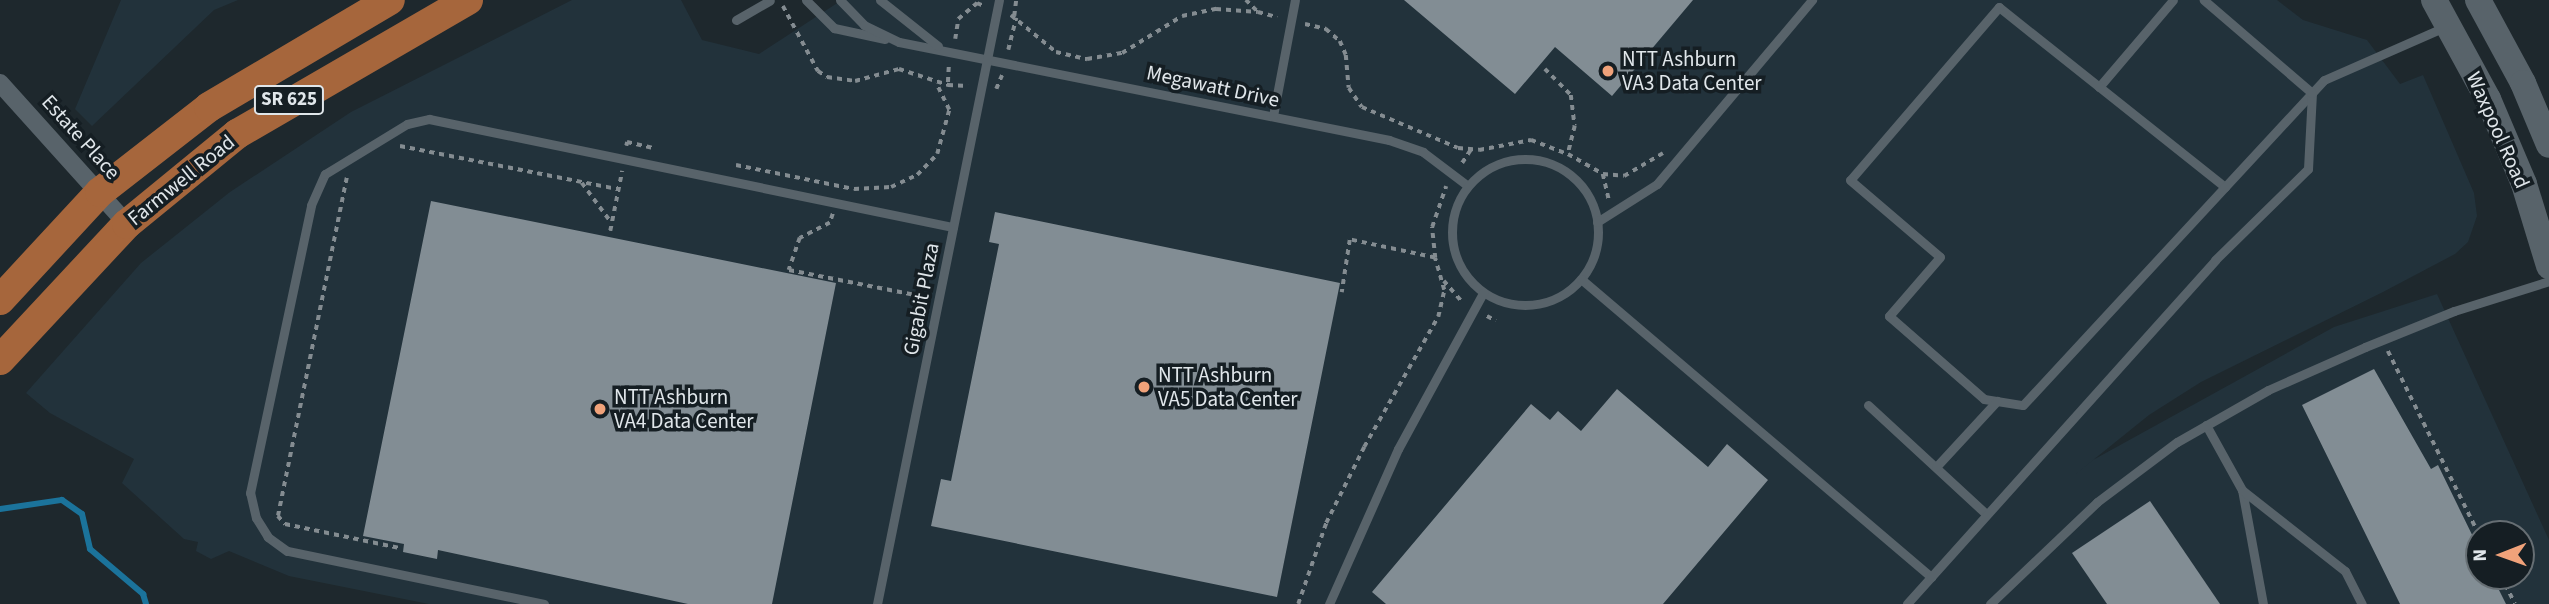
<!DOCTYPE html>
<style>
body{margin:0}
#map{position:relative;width:2549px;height:604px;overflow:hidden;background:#1e282d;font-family:"Source Sans 3",sans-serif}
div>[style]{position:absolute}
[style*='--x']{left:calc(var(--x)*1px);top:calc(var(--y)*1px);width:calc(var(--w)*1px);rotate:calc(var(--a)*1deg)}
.built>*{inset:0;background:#22323b}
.stream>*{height:6px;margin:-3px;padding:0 3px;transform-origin:3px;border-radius:3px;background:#1b739b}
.building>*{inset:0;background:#828d94}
.path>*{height:3.5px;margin-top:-1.75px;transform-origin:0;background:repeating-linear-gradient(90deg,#848c91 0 5px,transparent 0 10px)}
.service>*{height:9px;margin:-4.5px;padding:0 4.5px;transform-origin:4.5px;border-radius:4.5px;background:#58636a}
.service>.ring{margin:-4.5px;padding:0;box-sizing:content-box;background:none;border:9px solid #58636a;border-radius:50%}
.minor>*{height:18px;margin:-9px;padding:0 9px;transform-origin:9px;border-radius:9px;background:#58636a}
.secondary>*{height:26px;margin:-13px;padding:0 13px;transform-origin:13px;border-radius:13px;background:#58636a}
.primary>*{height:30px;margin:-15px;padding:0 15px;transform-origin:15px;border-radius:15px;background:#a6663c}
.dots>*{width:19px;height:19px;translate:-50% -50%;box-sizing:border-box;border:4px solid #151e23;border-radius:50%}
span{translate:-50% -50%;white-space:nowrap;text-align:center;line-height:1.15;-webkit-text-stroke:7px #151e23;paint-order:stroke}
.shield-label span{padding:2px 5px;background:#151e23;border:2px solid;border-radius:5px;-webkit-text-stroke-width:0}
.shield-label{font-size:19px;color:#e0e6ea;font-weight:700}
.poi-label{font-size:21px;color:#e0e6ea}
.left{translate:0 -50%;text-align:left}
.street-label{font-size:21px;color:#e0e6ea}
.north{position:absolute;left:2465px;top:520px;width:70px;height:70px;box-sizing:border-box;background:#151e23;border:2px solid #666e73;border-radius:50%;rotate:269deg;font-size:19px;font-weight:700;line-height:28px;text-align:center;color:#e0e6ea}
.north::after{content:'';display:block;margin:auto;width:24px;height:32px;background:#f0a27a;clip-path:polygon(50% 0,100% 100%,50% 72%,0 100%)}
</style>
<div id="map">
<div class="built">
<i style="clip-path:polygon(121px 0,238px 0,214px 10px,92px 126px,75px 109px)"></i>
<i style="clip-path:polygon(evenodd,572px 0,681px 0,702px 40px,759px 54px,842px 0,2277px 0,2303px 20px,2367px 40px,2400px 84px,2423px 75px,2474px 193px,2477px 216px,2468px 242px,2455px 254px,2383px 292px,2201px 382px,2149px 415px,2067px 481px,2093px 460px,2334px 327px,2437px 294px,2549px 540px,2549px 604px,429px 604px,289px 576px,229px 551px,211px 559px,196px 551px,198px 542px,184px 539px,122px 483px,134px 459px,50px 413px,26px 393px,141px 263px,230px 192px,351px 112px,572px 0,2479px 534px,2521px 534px,2521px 576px,2479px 576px,2479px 534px)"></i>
</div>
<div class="stream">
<i style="--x:0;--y:509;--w:63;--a:-8.3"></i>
<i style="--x:62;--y:500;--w:24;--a:35"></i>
<i style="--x:82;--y:514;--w:36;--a:77"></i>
<i style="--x:90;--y:549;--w:70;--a:40.3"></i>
<i style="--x:143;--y:594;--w:10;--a:73"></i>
</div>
<div class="building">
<i style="clip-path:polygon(1404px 0,1693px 0,1612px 96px,1555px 47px,1515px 94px)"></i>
<i style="clip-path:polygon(431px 201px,836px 283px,772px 604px,688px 604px,438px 550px,437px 559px,403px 552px,404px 544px,363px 536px)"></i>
<i style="clip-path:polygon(995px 212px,1340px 283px,1277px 597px,931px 526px,941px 479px,951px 481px,999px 244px,989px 242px)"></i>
<i style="clip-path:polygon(2374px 369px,2431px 469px,2438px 465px,2479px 549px,2479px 576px,2492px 576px,2506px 604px,2400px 604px,2302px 405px)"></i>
<i style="clip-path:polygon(1617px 389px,1708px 467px,1727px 444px,1768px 480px,1663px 604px,1386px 604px,1372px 592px,1531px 404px,1550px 420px,1558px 411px,1581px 431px)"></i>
<i style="clip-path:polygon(2150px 501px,2220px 604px,2107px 604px,2072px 553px)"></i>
</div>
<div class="path">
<i style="--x:1246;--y:0;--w:17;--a:45"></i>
<i style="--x:1258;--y:12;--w:20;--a:15"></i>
<i style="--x:783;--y:6;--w:74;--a:61.7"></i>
<i style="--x:818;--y:71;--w:11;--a:34"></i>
<i style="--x:827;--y:77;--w:28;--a:8"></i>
<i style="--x:855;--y:81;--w:46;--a:-15.3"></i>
<i style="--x:899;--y:69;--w:52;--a:18.1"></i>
<i style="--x:1011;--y:15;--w:58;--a:39.4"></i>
<i style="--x:1056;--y:52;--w:32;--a:13"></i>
<i style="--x:1087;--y:59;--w:36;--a:-10"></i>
<i style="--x:1122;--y:53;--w:70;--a:-31.7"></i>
<i style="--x:1182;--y:16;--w:35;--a:-12"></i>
<i style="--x:1216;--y:9;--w:42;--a:4.1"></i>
<i style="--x:1014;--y:16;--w:16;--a:-83"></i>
<i style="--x:1305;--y:24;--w:22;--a:13"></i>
<i style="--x:1326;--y:29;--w:18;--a:41"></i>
<i style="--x:1340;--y:41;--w:15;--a:67"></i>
<i style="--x:1346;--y:55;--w:33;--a:85"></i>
<i style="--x:1349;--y:88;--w:23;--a:56"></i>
<i style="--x:1362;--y:107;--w:104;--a:23.1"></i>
<i style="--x:1458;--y:148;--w:21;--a:5"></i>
<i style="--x:1479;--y:150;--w:53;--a:-10.9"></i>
<i style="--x:1531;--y:140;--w:40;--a:21"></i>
<i style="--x:955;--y:39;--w:20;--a:-81"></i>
<i style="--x:958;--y:19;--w:25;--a:-40"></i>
<i style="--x:977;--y:3;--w:8;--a:23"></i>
<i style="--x:1008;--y:50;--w:33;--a:-76"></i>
<i style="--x:949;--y:67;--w:18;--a:93"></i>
<i style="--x:948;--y:85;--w:20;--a:3"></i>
<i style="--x:1545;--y:69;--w:37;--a:45"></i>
<i style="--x:1571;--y:95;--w:31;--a:83"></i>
<i style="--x:1575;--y:126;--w:29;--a:104"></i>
<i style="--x:1568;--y:154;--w:40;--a:29.7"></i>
<i style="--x:1603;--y:174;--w:21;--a:5"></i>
<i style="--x:1624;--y:176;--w:45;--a:-30.5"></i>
<i style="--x:996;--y:89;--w:15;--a:-67"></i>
<i style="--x:400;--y:146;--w:222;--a:11.2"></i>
<i style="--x:626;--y:146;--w:4;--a:-76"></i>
<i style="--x:627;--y:142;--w:27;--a:13"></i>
<i style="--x:1462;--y:163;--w:17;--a:-57"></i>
<i style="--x:736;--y:165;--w:120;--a:11.5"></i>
<i style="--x:854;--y:189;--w:37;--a:-3"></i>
<i style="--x:891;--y:187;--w:29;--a:-25"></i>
<i style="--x:917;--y:175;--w:29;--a:-46"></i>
<i style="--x:937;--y:154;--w:46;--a:-74.7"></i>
<i style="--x:949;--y:110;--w:30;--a:-116"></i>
<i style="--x:1603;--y:174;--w:26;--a:77"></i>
<i style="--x:347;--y:178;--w:345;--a:101.5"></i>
<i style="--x:278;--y:516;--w:11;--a:49"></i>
<i style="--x:285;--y:524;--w:117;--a:11.8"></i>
<i style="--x:582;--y:183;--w:49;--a:53.4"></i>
<i style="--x:833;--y:214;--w:9;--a:108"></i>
<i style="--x:830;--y:223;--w:34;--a:153"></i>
<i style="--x:800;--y:238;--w:34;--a:109"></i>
<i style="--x:789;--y:270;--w:139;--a:11.2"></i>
<i style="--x:610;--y:231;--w:61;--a:-78.7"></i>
<i style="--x:1435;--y:258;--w:31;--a:-96"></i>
<i style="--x:1432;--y:227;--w:43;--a:-71.1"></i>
<i style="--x:1444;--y:281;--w:28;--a:49"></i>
<i style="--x:1487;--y:316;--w:10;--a:29"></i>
<i style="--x:2388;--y:351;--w:204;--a:63.6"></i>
<i style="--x:2501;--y:576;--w:31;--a:63"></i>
<i style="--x:1298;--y:604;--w:86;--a:-70.9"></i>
<i style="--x:1326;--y:523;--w:85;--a:-63.4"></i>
<i style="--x:1364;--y:447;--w:150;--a:-60.4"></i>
<i style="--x:1438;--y:317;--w:28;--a:-77"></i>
<i style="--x:1444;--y:290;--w:33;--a:-106"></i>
<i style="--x:1435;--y:258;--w:87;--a:-168"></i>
<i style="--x:1350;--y:240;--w:53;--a:98.7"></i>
</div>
<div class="service">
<i style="--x:806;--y:0;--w:40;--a:45"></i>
<i style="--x:834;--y:28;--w:52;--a:12.2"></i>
<i style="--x:840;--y:0;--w:35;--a:46"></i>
<i style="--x:864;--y:25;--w:39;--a:26"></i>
<i style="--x:899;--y:42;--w:500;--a:11.3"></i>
<i style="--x:1389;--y:140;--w:36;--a:19"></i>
<i style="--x:1423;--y:152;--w:56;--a:37.1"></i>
<i style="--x:880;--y:0;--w:74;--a:38.4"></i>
<i style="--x:736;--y:20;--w:39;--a:-30"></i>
<i style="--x:2099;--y:87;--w:114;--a:-49.6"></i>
<i style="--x:1273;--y:116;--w:118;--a:-79.3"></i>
<i class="ring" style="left:1452px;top:159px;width:137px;height:137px"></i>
<i style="--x:2225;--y:187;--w:289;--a:-141.5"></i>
<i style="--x:1999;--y:7;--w:228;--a:130.7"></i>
<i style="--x:1850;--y:180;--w:118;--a:40.5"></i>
<i style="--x:1940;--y:257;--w:78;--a:130.8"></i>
<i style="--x:1889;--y:316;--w:126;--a:41.1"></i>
<i style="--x:1984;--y:399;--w:39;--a:9"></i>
<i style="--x:2023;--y:405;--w:443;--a:-47.2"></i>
<i style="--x:2324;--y:80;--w:134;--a:-23.7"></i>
<i style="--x:1597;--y:222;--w:71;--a:-32.3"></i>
<i style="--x:1657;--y:184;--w:241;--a:-49.9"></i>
<i style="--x:1581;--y:279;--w:460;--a:40.4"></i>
<i style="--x:1931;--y:577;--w:36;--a:132"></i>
<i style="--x:1868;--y:405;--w:161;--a:42.7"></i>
<i style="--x:2206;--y:425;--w:74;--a:61"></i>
<i style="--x:1936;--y:467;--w:90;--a:-47.3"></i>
<i style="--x:1931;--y:577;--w:426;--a:-48.1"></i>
<i style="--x:2215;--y:260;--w:130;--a:-44.4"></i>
<i style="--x:2308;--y:169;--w:76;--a:-87"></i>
<i style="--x:2312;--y:93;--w:143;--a:-139.3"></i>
<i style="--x:544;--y:604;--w:262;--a:-168.3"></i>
<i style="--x:287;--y:551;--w:24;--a:-144"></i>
<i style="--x:268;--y:537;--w:22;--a:-122"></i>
<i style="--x:256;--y:518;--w:26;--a:-103"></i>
<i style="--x:250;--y:493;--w:294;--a:-78"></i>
<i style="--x:311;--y:205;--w:34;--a:-66"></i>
<i style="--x:325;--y:174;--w:96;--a:-31.4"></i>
<i style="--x:407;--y:124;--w:23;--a:-13"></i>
<i style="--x:429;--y:119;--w:535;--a:11.65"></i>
<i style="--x:877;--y:604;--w:616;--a:-78.58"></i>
<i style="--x:1329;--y:604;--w:170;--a:-66"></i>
<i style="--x:1398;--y:449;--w:178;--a:-61.4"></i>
<i style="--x:1990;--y:604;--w:148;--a:-43.6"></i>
<i style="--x:2097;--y:502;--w:100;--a:-36.9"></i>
<i style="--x:2177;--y:442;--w:105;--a:-29.7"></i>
<i style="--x:2268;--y:390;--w:106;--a:-23.9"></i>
<i style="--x:2365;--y:347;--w:96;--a:-22"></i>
<i style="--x:2454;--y:311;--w:100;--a:-17.5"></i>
<i style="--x:2263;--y:604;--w:116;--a:-100.4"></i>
<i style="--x:2242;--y:490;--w:131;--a:38.2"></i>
<i style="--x:2345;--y:571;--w:37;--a:63"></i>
</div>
<div class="minor">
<i style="--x:0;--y:83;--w:190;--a:48"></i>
</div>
<div class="secondary">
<i style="--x:2434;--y:0;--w:113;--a:61.4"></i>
<i style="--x:2488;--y:99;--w:92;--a:67"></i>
<i style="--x:2524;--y:184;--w:86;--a:73"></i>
<i style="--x:2478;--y:0;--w:94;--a:61.5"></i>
<i style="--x:2523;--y:83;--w:67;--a:67.2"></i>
</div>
<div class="primary">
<i style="--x:0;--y:300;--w:147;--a:-47.2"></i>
<i style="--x:100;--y:192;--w:138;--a:-37.9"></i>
<i style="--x:209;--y:107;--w:210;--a:-30.6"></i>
<i style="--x:0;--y:360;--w:186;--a:-47"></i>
<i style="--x:127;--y:224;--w:142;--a:-39.3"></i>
<i style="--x:237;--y:134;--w:267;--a:-30.1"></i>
</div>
<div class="dots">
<i style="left:1608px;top:71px;background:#f0a27a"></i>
<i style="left:1144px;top:387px;background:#f0a27a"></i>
<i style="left:600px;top:409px;background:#f0a27a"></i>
</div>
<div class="shield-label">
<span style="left:289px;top:100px">SR 625</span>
</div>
<div class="poi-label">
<span class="left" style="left:1622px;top:71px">NTT Ashburn<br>VA3 Data Center</span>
<span class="left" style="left:1158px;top:387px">NTT Ashburn<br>VA5 Data Center</span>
<span class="left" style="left:614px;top:409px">NTT Ashburn<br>VA4 Data Center</span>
</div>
<div class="street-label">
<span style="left:1213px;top:86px;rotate:12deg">Megawatt Drive</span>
<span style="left:2498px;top:130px;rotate:66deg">Waxpool Road</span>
<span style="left:81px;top:137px;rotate:48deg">Estate Place</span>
<span style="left:181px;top:180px;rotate:-39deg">Farmwell Road</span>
<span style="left:921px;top:299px;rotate:-79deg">Gigabit Plaza</span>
</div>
<div class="north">N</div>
</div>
